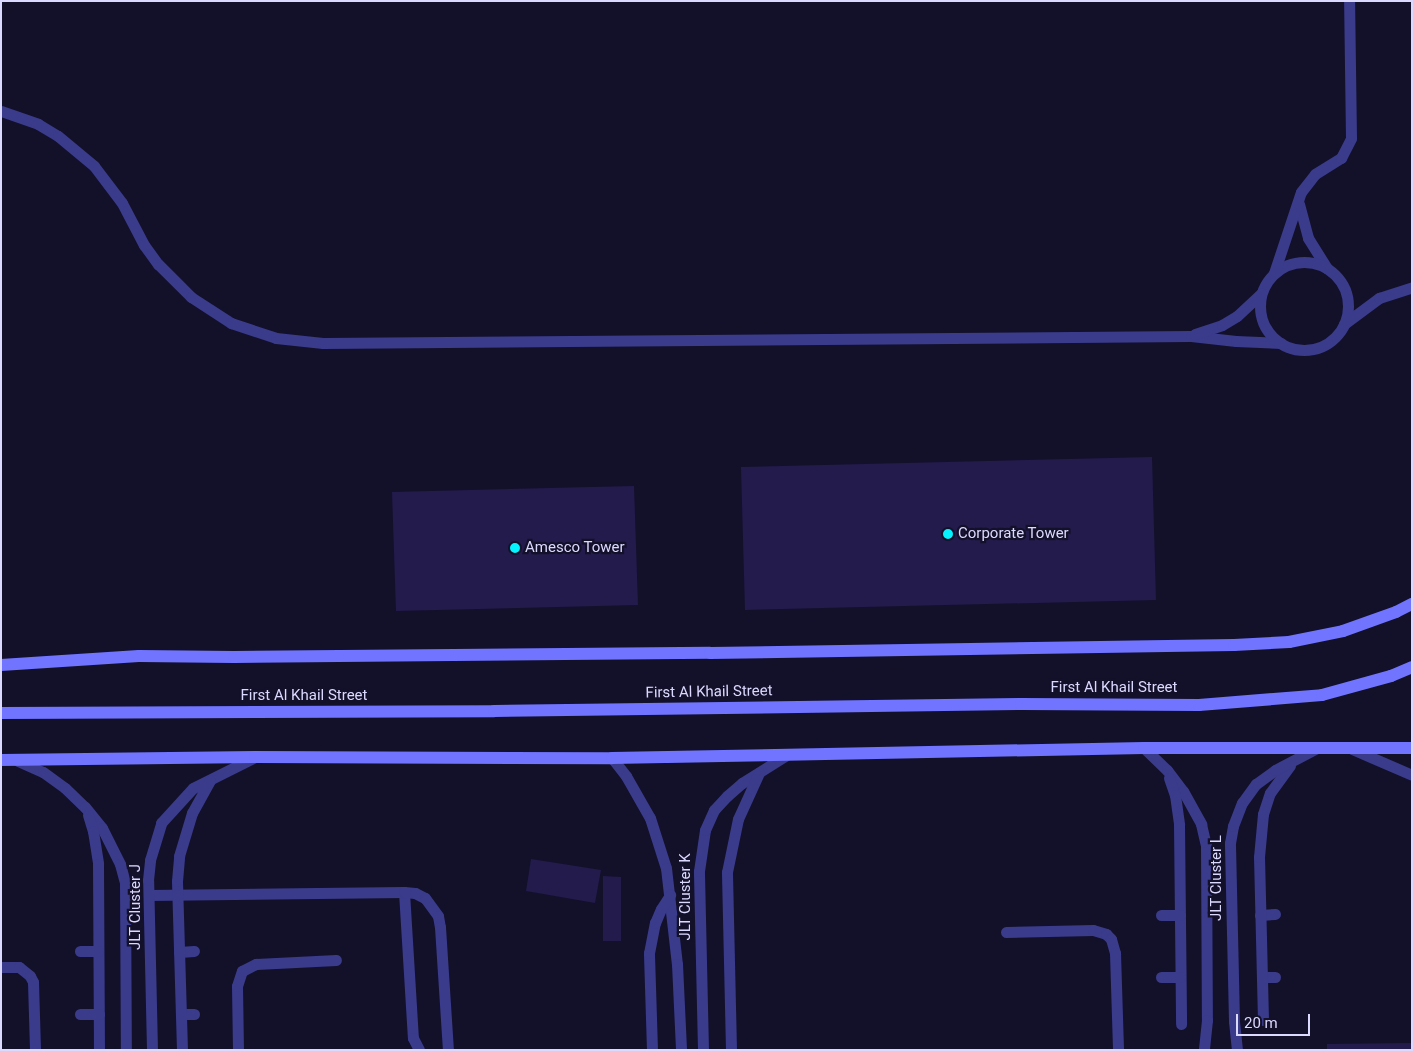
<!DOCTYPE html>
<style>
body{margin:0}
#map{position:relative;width:1413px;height:1051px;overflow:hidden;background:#13102a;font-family:Roboto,sans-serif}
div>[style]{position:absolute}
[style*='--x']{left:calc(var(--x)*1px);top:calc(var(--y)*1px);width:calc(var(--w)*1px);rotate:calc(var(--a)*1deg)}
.building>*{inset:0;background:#231b4c}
.lane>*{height:11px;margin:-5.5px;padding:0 5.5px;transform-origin:5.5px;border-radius:5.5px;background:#3a3b8b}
.lane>.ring{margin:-5.5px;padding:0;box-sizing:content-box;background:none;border:11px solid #3a3b8b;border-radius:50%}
.secondary>*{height:12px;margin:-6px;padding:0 6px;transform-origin:6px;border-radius:6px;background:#7074ff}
.dots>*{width:14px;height:14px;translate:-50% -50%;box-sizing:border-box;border:2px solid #13102a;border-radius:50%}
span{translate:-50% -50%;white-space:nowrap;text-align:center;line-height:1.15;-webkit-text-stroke:4.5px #13102a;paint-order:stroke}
.poi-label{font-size:15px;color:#dcd9ff}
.left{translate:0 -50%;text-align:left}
.street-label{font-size:15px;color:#dcd9ff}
.frame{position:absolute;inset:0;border:2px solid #dcd9ff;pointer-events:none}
.scale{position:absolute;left:1236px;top:1014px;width:74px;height:22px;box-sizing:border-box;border:2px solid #dcd9ff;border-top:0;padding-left:6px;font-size:15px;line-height:18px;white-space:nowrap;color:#dcd9ff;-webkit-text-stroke:4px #13102a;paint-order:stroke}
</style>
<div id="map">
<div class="building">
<i style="clip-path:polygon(1152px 457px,1156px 600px,745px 610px,741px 467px)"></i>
<i style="clip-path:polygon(634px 486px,638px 605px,396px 611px,392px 492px)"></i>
<i style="clip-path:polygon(531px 859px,601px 870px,595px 903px,526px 891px)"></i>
<i style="clip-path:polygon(603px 876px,621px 877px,621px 941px,603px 941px)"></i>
<i style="clip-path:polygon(1412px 1043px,1412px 1050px,1327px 1050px,1327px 1044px)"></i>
</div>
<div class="lane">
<i style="--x:1;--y:111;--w:39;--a:19"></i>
<i style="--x:38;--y:124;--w:23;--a:31"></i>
<i style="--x:58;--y:136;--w:47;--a:39.8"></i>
<i style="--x:94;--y:166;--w:46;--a:52.9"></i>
<i style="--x:122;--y:203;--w:47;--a:62.4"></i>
<i style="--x:144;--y:245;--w:24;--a:54"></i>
<i style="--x:158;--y:264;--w:47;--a:45"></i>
<i style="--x:191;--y:297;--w:48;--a:33"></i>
<i style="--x:231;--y:323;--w:47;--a:18.4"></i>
<i style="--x:276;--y:338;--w:47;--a:6.1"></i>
<i style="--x:323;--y:343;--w:868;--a:-0.46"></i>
<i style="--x:1191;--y:336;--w:45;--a:6.3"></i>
<i style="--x:1236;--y:341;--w:45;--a:2.5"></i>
<i style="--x:1299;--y:204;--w:35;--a:75"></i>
<i style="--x:1308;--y:238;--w:36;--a:58"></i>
<i class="ring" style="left:1260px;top:262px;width:77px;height:77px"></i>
<i style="--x:1274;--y:273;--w:85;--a:-71.6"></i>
<i style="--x:1301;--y:192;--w:23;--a:-52"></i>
<i style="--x:1315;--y:174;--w:31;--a:-32"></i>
<i style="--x:1341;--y:158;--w:22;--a:-63"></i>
<i style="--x:1351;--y:138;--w:137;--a:-90.8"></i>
<i style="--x:1344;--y:324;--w:44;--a:-36.6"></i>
<i style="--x:1379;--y:298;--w:35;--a:-18"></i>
<i style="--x:1195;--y:334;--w:28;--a:-18"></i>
<i style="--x:1222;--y:325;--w:17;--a:-31"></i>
<i style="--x:1237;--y:316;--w:33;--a:-43"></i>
<i style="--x:1144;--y:748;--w:32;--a:44"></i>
<i style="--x:1167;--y:770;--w:26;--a:53"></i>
<i style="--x:1183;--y:791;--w:38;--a:61"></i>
<i style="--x:1201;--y:824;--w:23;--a:77"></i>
<i style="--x:1206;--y:846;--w:174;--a:89.7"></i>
<i style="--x:1207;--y:1020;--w:30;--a:96"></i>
<i style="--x:1352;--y:749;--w:65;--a:23.4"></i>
<i style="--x:612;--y:758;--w:23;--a:52"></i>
<i style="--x:626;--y:776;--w:48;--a:60.3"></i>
<i style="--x:650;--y:818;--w:52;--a:72.3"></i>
<i style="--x:666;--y:868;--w:97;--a:83.5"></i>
<i style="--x:677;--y:964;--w:86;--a:87.3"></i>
<i style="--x:18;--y:761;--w:27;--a:24"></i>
<i style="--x:43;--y:772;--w:27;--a:36"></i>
<i style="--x:65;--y:788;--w:28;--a:44"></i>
<i style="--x:85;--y:807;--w:27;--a:51"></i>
<i style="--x:102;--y:828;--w:40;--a:63.4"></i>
<i style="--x:120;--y:864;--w:20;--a:75"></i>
<i style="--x:125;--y:883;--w:167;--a:89.7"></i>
<i style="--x:1169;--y:778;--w:18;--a:71"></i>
<i style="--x:1175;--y:795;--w:30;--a:82"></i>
<i style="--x:1179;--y:825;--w:199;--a:89.4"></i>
<i style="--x:88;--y:815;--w:17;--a:73"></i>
<i style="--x:93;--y:831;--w:33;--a:81"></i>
<i style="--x:98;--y:864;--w:186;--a:89.7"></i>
<i style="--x:404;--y:892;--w:146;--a:86.5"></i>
<i style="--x:413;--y:1038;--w:13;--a:63"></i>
<i style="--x:149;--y:895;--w:255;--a:-0.7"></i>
<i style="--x:404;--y:892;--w:11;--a:5"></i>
<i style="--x:415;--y:893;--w:11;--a:27"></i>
<i style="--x:425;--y:898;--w:22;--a:54"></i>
<i style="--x:438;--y:916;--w:11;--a:80"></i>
<i style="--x:440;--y:927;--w:123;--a:86.3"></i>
<i style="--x:1161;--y:915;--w:19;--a:0"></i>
<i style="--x:1260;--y:915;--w:15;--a:-4"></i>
<i style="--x:1006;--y:932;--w:87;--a:-1.3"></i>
<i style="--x:1093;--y:930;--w:14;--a:17"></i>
<i style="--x:1106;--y:934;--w:7;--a:45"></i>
<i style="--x:1111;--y:939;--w:15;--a:74"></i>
<i style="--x:1115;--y:953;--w:97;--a:88.2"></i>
<i style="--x:80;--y:951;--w:18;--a:0"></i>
<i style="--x:179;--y:952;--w:15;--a:-4"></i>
<i style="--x:1;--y:967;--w:18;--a:0"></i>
<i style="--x:19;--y:967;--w:14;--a:39"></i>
<i style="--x:30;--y:976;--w:7;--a:63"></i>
<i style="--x:33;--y:982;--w:68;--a:88.3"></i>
<i style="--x:1161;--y:977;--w:19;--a:0"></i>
<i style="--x:1262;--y:977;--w:13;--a:0"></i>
<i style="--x:80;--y:1014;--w:19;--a:0"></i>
<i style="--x:181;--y:1014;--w:13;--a:0"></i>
<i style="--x:1263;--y:1020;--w:163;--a:-91.4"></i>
<i style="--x:1259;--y:857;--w:43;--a:-84.7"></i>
<i style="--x:1263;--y:814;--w:22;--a:-72"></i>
<i style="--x:1270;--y:793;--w:34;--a:-54"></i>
<i style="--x:152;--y:1050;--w:170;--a:-91.3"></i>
<i style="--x:148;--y:880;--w:20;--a:-84"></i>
<i style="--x:150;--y:860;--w:39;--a:-73"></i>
<i style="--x:161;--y:823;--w:47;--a:-47.6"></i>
<i style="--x:193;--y:788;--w:67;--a:-26.6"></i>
<i style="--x:182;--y:1050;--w:169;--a:-91.7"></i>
<i style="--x:177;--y:881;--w:25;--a:-85"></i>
<i style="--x:179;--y:856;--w:45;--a:-73.2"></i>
<i style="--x:192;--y:813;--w:37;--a:-61"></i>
<i style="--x:238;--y:1050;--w:64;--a:-90.9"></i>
<i style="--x:237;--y:986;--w:16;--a:-72"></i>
<i style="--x:242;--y:971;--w:16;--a:-27"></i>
<i style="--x:256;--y:964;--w:80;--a:-2.9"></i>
<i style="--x:652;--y:1050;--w:97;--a:-91.8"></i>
<i style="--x:649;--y:953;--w:31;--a:-79"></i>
<i style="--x:655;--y:923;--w:15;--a:-67"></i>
<i style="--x:661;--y:909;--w:17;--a:-57"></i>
<i style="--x:703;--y:1050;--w:179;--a:-91.3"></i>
<i style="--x:699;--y:871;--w:41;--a:-81.7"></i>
<i style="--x:705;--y:830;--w:22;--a:-66"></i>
<i style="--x:714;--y:810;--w:19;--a:-47"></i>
<i style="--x:727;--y:796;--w:20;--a:-41"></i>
<i style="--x:742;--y:783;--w:54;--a:-32.2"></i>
<i style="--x:731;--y:1050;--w:178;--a:-91.3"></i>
<i style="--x:727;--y:872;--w:54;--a:-78.3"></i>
<i style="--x:738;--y:819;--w:51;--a:-65.5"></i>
<i style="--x:1237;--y:1050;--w:29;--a:-96"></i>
<i style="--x:1234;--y:1021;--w:178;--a:-91.3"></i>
<i style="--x:1230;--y:843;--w:17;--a:-80"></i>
<i style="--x:1233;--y:826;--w:25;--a:-69"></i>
<i style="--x:1242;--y:803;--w:24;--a:-54"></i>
<i style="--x:1256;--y:784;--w:24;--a:-36"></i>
<i style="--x:1275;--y:770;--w:47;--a:-27.6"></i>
</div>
<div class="secondary">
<i style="--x:1;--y:665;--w:138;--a:-3.7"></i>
<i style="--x:139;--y:656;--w:95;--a:0.6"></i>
<i style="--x:234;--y:657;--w:476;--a:-0.5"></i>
<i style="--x:710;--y:653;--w:524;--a:-0.87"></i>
<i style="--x:1234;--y:645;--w:55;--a:-3.1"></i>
<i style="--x:1289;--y:642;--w:55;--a:-11.5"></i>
<i style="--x:1343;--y:631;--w:56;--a:-19.7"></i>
<i style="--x:1396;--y:612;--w:18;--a:-27"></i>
<i style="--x:1;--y:713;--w:493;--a:-0.2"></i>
<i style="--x:494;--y:711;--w:527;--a:-0.76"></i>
<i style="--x:1021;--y:704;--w:178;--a:0.3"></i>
<i style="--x:1199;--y:705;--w:123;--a:-4.6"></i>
<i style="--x:1322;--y:695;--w:72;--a:-15.4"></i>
<i style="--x:1391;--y:676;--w:23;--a:-23"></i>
<i style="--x:1;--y:760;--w:254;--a:-0.7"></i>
<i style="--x:255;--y:757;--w:357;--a:0.2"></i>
<i style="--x:612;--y:758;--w:532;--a:-1.08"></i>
<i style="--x:1144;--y:748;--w:268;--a:0"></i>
</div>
<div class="dots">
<i style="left:948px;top:534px;background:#05f2ff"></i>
<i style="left:515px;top:548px;background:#05f2ff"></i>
</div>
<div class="poi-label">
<span class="left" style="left:958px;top:534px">Corporate Tower</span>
<span class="left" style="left:525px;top:548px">Amesco Tower</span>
</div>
<div class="street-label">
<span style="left:1114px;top:688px">First Al Khail Street</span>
<span style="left:709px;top:692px;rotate:-1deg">First Al Khail Street</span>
<span style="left:304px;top:696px">First Al Khail Street</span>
<span style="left:1217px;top:878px;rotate:-90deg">JLT Cluster L</span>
<span style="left:686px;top:897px;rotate:-90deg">JLT Cluster K</span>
<span style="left:136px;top:907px;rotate:-90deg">JLT Cluster J</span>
</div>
<div class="frame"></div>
<div class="scale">20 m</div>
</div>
